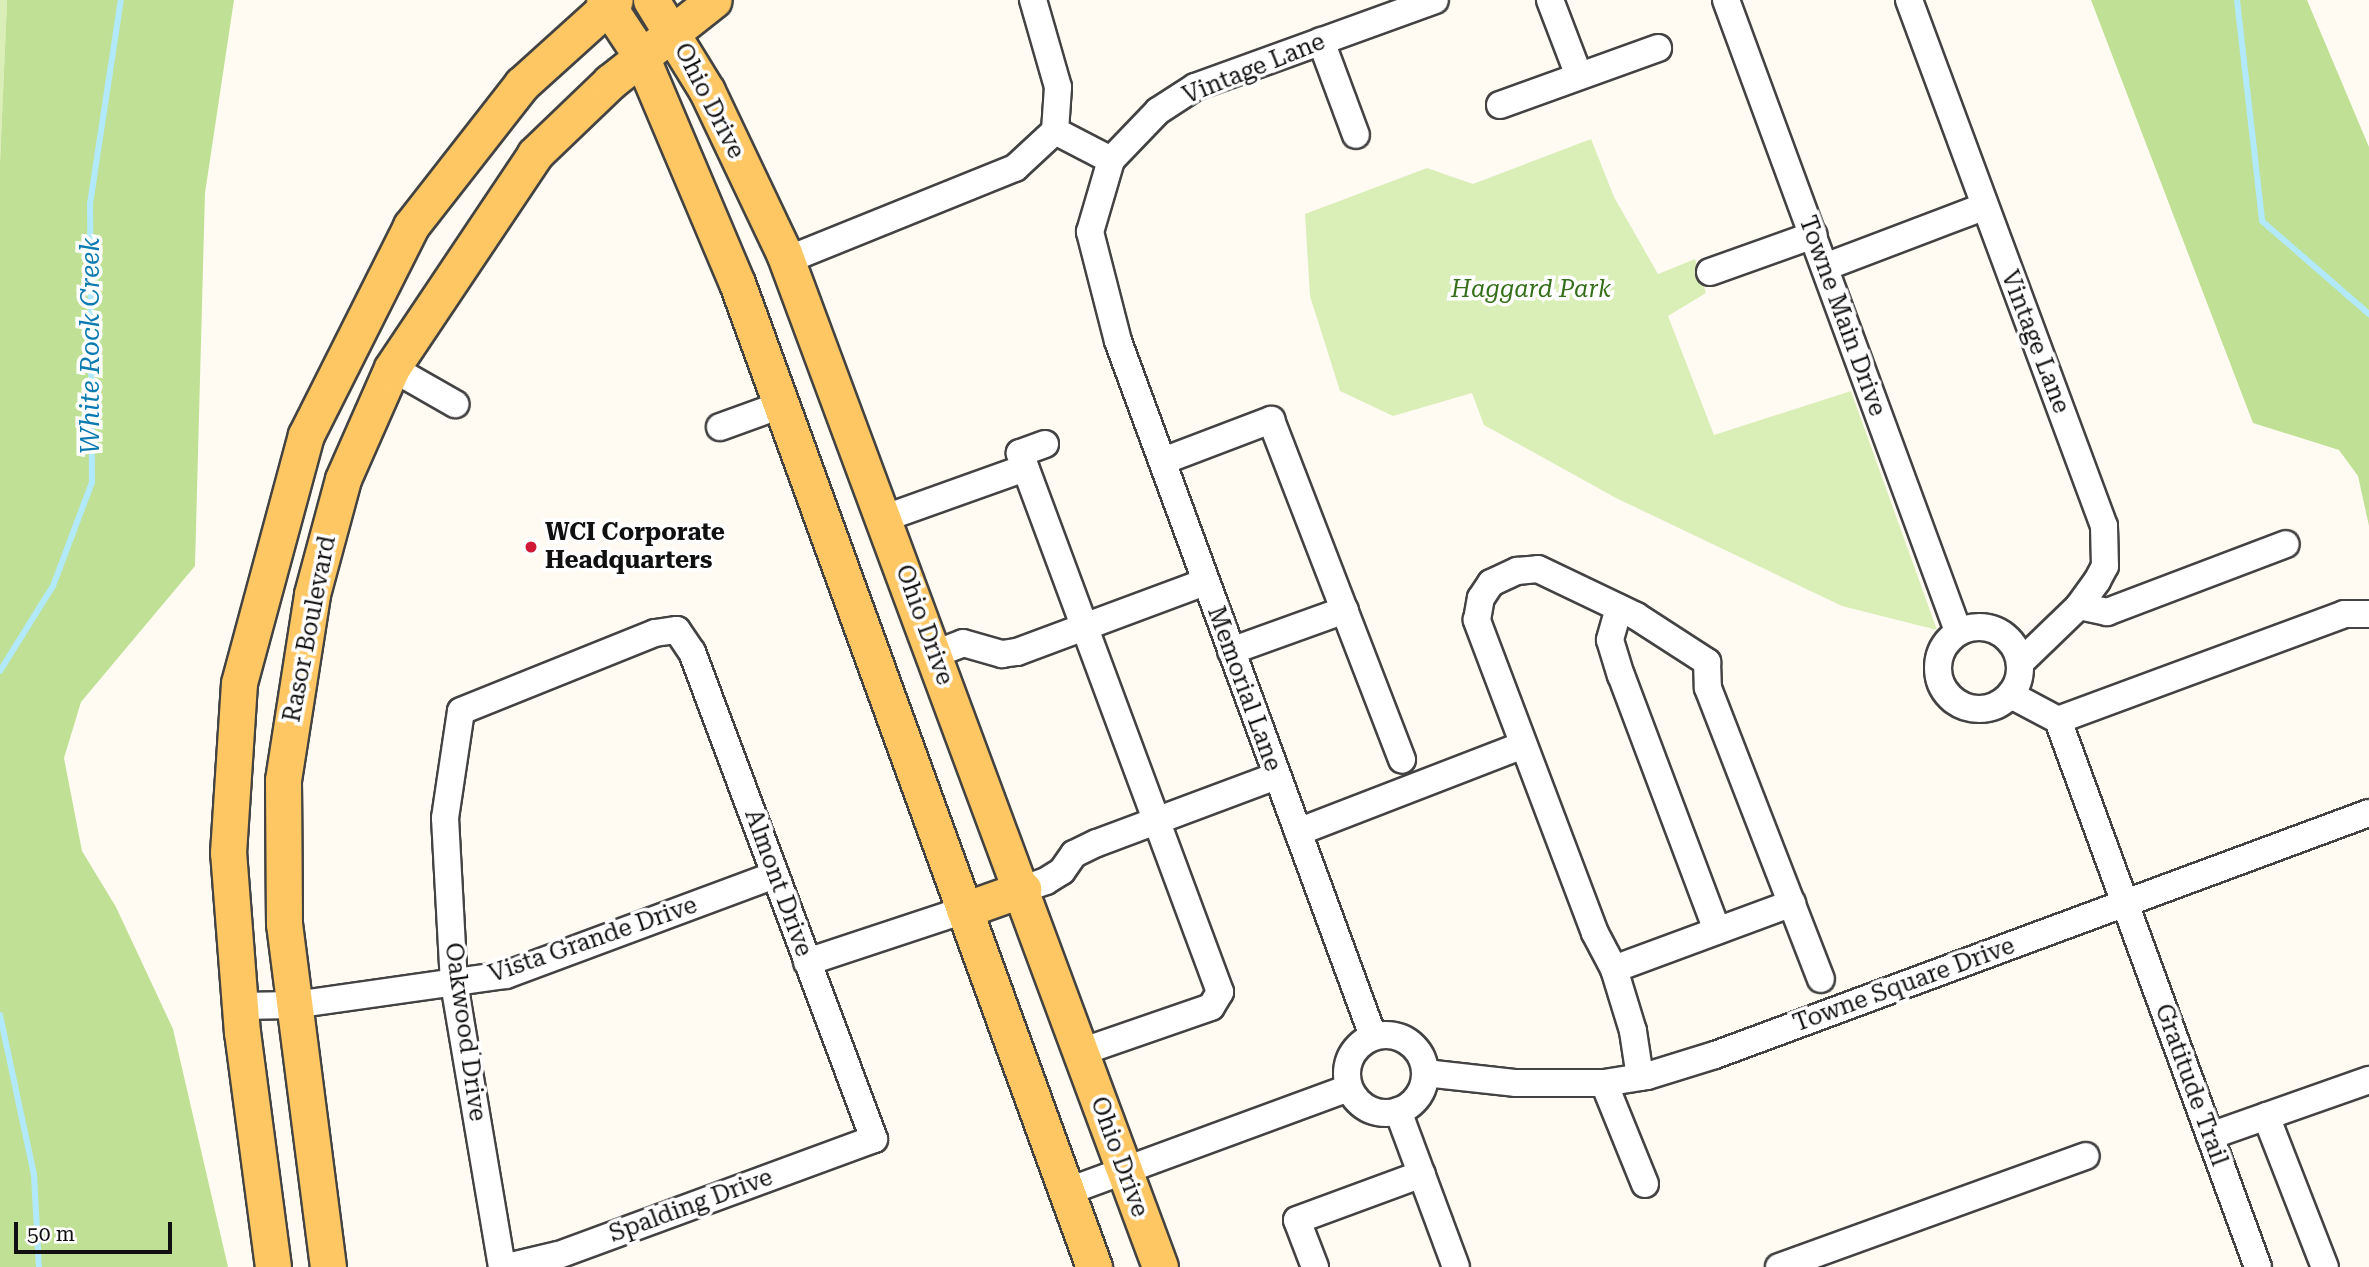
<!DOCTYPE html>
<style>
body{margin:0}
#map{position:relative;width:2369px;height:1267px;overflow:hidden;background:#fffbf3;font-family:"Roboto Serif",serif}
div>[style]{position:absolute}
[style*='--x']{left:calc(var(--x)*1px);top:calc(var(--y)*1px);width:calc(var(--w)*1px);rotate:calc(var(--a)*1deg)}
.green>*{inset:0;background:#daeeb7}
.forest>*{inset:0;background:#c0e195}
.stream>*{height:6px;margin:-3px;padding:0 3px;transform-origin:3px;border-radius:3px;background:#b2e9fc}
.roads{filter:drop-shadow(2px 0 #434343) drop-shadow(-2px 0 #434343) drop-shadow(0 2px #434343) drop-shadow(0 -2px #434343)}
.minor>*{height:26px;margin:-13px;padding:0 13px;transform-origin:13px;border-radius:13px;background:#fff}
.minor>.ring{margin:-13px;padding:0;box-sizing:content-box;background:none;border:26px solid #fff;border-radius:50%}
.major>*{height:35px;margin:-17.5px;padding:0 17.5px;transform-origin:17.5px;border-radius:17.5px;background:#ffc763}
.dots>*{width:19px;height:19px;translate:-50% -50%;box-sizing:border-box;border:4px solid #fff;border-radius:50%}
span{translate:-50% -50%;white-space:nowrap;text-align:center;line-height:1.15;-webkit-text-stroke:7px #fff;paint-order:stroke}
.street-label{font-size:24px;color:#101010}
.park-label{font-size:24px;color:#356f18;font-style:italic}
.poi-label{font-size:24px;color:#101010;font-weight:700}
.left{translate:0 -50%;text-align:left}
.water-label{font-size:26px;color:#0b7bb0;font-style:italic}
.scale{position:absolute;left:14px;top:1222px;width:158px;height:32px;box-sizing:border-box;border:4px solid #101010;border-top:0;padding-left:9px;font-size:21px;line-height:24px;white-space:nowrap;color:#101010;-webkit-text-stroke:5px #fff;paint-order:stroke}
</style>
<div id="map">
<div class="green">
<i style="clip-path:polygon(0 0,7px 0,0 163px)"></i>
<i style="clip-path:polygon(1591px 139px,1614px 197px,1658px 274px,1695px 259px,1706px 293px,1668px 316px,1714px 435px,1851px 391px,1937px 630px,1842px 606px,1616px 498px,1484px 425px,1472px 393px,1393px 416px,1340px 391px,1310px 296px,1305px 214px,1427px 168px,1473px 184px)"></i>
</div>
<div class="forest">
<i style="clip-path:polygon(7px 0,234px 0,205px 193px,195px 566px,81px 702px,64px 758px,82px 851px,116px 907px,173px 1029px,228px 1267px,0 1267px,0 163px)"></i>
<i style="clip-path:polygon(2091px 0,2307px 0,2369px 147px,2369px 526px,2358px 476px,2339px 450px,2253px 423px)"></i>
</div>
<div class="stream">
<i style="--x:2237;--y:0;--w:222;--a:83.5"></i>
<i style="--x:2262;--y:221;--w:142;--a:41"></i>
<i style="--x:0;--y:671;--w:100;--a:-58.1"></i>
<i style="--x:53;--y:586;--w:111;--a:-69.4"></i>
<i style="--x:92;--y:482;--w:278;--a:-90.4"></i>
<i style="--x:90;--y:204;--w:206;--a:-81.4"></i>
<i style="--x:0;--y:1015;--w:164;--a:78"></i>
<i style="--x:34;--y:1175;--w:92;--a:86.9"></i>
</div>
<div class="roads">
<div class="minor">
<i style="--x:1550;--y:0;--w:81;--a:69.1"></i>
<i style="--x:1726;--y:0;--w:672;--a:69.81"></i>
<i style="--x:1909;--y:0;--w:561;--a:69.66"></i>
<i style="--x:2104;--y:526;--w:40;--a:88.6"></i>
<i style="--x:2105;--y:566;--w:17;--a:118"></i>
<i style="--x:2097;--y:581;--w:31;--a:126"></i>
<i style="--x:2079;--y:606;--w:81;--a:136"></i>
<i style="--x:1321;--y:41;--w:100;--a:69.6"></i>
<i style="--x:1500;--y:105;--w:168;--a:-19.8"></i>
<i style="--x:1055;--y:131;--w:63;--a:27.4"></i>
<i style="--x:787;--y:260;--w:246;--a:-22"></i>
<i style="--x:1015;--y:168;--w:54;--a:-42.8"></i>
<i style="--x:1055;--y:131;--w:44;--a:-86.1"></i>
<i style="--x:1058;--y:87;--w:91;--a:-106"></i>
<i style="--x:1825;--y:267;--w:169;--a:-20.8"></i>
<i style="--x:1710;--y:272;--w:110;--a:-19.6"></i>
<i style="--x:392;--y:368;--w:73;--a:29.7"></i>
<i style="--x:720;--y:427;--w:65;--a:-19.8"></i>
<i style="--x:1045;--y:444;--w:27;--a:160"></i>
<i style="--x:1020;--y:453;--w:575;--a:69.64"></i>
<i style="--x:1220;--y:992;--w:17;--a:121"></i>
<i style="--x:1211;--y:1007;--w:138;--a:160.9"></i>
<i style="--x:1163;--y:461;--w:116;--a:-20.8"></i>
<i style="--x:1271;--y:420;--w:364;--a:68.9"></i>
<i style="--x:885;--y:518;--w:149;--a:-19.7"></i>
<i style="--x:2079;--y:606;--w:29;--a:12"></i>
<i style="--x:2107;--y:612;--w:191;--a:-20.8"></i>
<i style="--x:1619;--y:608;--w:33;--a:106"></i>
<i style="--x:1610;--y:640;--w:37;--a:73"></i>
<i style="--x:1621;--y:675;--w:273;--a:69.4"></i>
<i class="ring" style="left:1938px;top:627px;width:56px;height:56px"></i>
<i style="--x:1231;--y:651;--w:121;--a:-19.8"></i>
<i style="--x:935;--y:654;--w:30;--a:-21"></i>
<i style="--x:963;--y:643;--w:41;--a:15.8"></i>
<i style="--x:1002;--y:654;--w:15;--a:-8"></i>
<i style="--x:1017;--y:652;--w:201;--a:-20.4"></i>
<i style="--x:2011;--y:695;--w:53;--a:28"></i>
<i style="--x:2058;--y:720;--w:582;--a:69.92"></i>
<i style="--x:2058;--y:720;--w:305;--a:-20.3"></i>
<i style="--x:2344;--y:614;--w:25;--a:0"></i>
<i style="--x:1298;--y:832;--w:241;--a:-21.1"></i>
<i style="--x:1023;--y:889;--w:24;--a:-19"></i>
<i style="--x:1046;--y:881;--w:19;--a:-32"></i>
<i style="--x:1062;--y:871;--w:21;--a:-55"></i>
<i style="--x:1074;--y:854;--w:25;--a:-26"></i>
<i style="--x:1097;--y:843;--w:191;--a:-20.5"></i>
<i style="--x:807;--y:962;--w:165;--a:-18.3"></i>
<i style="--x:1614;--y:969;--w:190;--a:-20.3"></i>
<i style="--x:240;--y:1006;--w:54;--a:-1.1"></i>
<i style="--x:294;--y:1005;--w:214;--a:-8.1"></i>
<i style="--x:506;--y:975;--w:287;--a:-20.4"></i>
<i class="ring" style="left:1347px;top:1035px;width:52px;height:52px"></i>
<i style="--x:1373;--y:1036;--w:740;--a:-110.15"></i>
<i style="--x:1118;--y:341;--w:113;--a:-104.4"></i>
<i style="--x:1090;--y:232;--w:75;--a:-73.7"></i>
<i style="--x:1111;--y:160;--w:68;--a:-46.2"></i>
<i style="--x:1158;--y:111;--w:44;--a:-33"></i>
<i style="--x:1195;--y:87;--w:255;--a:-19.9"></i>
<i style="--x:1425;--y:1073;--w:92;--a:6.3"></i>
<i style="--x:1516;--y:1083;--w:88;--a:0"></i>
<i style="--x:1604;--y:1083;--w:44;--a:-9.2"></i>
<i style="--x:1647;--y:1076;--w:71;--a:-17.2"></i>
<i style="--x:1715;--y:1055;--w:697;--a:-20.31"></i>
<i style="--x:1640;--y:1077;--w:47;--a:-98.7"></i>
<i style="--x:1633;--y:1031;--w:65;--a:-107"></i>
<i style="--x:1614;--y:969;--w:41;--a:-117.8"></i>
<i style="--x:1595;--y:933;--w:335;--a:-110.7"></i>
<i style="--x:1477;--y:620;--w:22;--a:-80"></i>
<i style="--x:1481;--y:598;--w:18;--a:-56"></i>
<i style="--x:1491;--y:583;--w:29;--a:-25"></i>
<i style="--x:1517;--y:571;--w:21;--a:-5"></i>
<i style="--x:1538;--y:569;--w:109;--a:25.6"></i>
<i style="--x:1636;--y:616;--w:85;--a:32.9"></i>
<i style="--x:1707;--y:662;--w:26;--a:88"></i>
<i style="--x:1708;--y:688;--w:312;--a:68.8"></i>
<i style="--x:1604;--y:1083;--w:109;--a:67.9"></i>
<i style="--x:1398;--y:1111;--w:166;--a:69.6"></i>
<i style="--x:2266;--y:1116;--w:162;--a:68.7"></i>
<i style="--x:2210;--y:1136;--w:169;--a:-19.4"></i>
<i style="--x:1066;--y:1192;--w:301;--a:-20.2"></i>
<i style="--x:502;--y:1267;--w:287;--a:-99.6"></i>
<i style="--x:454;--y:984;--w:166;--a:-93.1"></i>
<i style="--x:445;--y:818;--w:108;--a:-81.5"></i>
<i style="--x:461;--y:711;--w:209;--a:-21.9"></i>
<i style="--x:655;--y:633;--w:22;--a:-8"></i>
<i style="--x:677;--y:630;--w:27;--a:56"></i>
<i style="--x:692;--y:652;--w:520;--a:69.51"></i>
<i style="--x:874;--y:1139;--w:337;--a:159.8"></i>
<i style="--x:558;--y:1255;--w:52;--a:166.8"></i>
<i style="--x:1315;--y:1267;--w:50;--a:-111"></i>
<i style="--x:1297;--y:1220;--w:133;--a:-20.2"></i>
<i style="--x:1779;--y:1267;--w:326;--a:-19.9"></i>
</div>
<div class="major">
<i style="--x:604;--y:0;--w:67;--a:56.5"></i>
<i style="--x:641;--y:56;--w:246;--a:67.1"></i>
<i style="--x:737;--y:283;--w:1047;--a:70.06"></i>
<i style="--x:651;--y:0;--w:107;--a:58.4"></i>
<i style="--x:707;--y:91;--w:179;--a:64.6"></i>
<i style="--x:784;--y:253;--w:1081;--a:69.65"></i>
<i style="--x:964;--y:910;--w:63;--a:-19.6"></i>
<i style="--x:273;--y:1267;--w:236;--a:-97.5"></i>
<i style="--x:242;--y:1033;--w:181;--a:-94.4"></i>
<i style="--x:228;--y:853;--w:170;--a:-86.3"></i>
<i style="--x:239;--y:683;--w:257;--a:-74.9"></i>
<i style="--x:306;--y:435;--w:234;--a:-63.3"></i>
<i style="--x:411;--y:226;--w:180;--a:-52"></i>
<i style="--x:522;--y:84;--w:125;--a:-42.1"></i>
<i style="--x:328;--y:1267;--w:346;--a:-97.3"></i>
<i style="--x:284;--y:924;--w:144;--a:-90.4"></i>
<i style="--x:283;--y:780;--w:188;--a:-81.1"></i>
<i style="--x:312;--y:594;--w:119;--a:-74.9"></i>
<i style="--x:343;--y:479;--w:121;--a:-66.2"></i>
<i style="--x:392;--y:368;--w:257;--a:-56.2"></i>
<i style="--x:535;--y:154;--w:104;--a:-43.8"></i>
<i style="--x:610;--y:82;--w:132;--a:-38.3"></i>
</div>
</div>
<div class="dots">
<i style="left:531px;top:547px;background:#cf1937"></i>
</div>
<div class="street-label">
<span style="left:1254px;top:69px;rotate:-22deg">Vintage Lane</span>
<span style="left:709px;top:101px;rotate:63deg">Ohio Drive</span>
<span style="left:1842px;top:316px;rotate:70deg">Towne Main Drive</span>
<span style="left:2035px;top:342px;rotate:69deg">Vintage Lane</span>
<span style="left:924px;top:625px;rotate:70deg">Ohio Drive</span>
<span style="left:310px;top:629px;rotate:-79deg">Rasor Boulevard</span>
<span style="left:1244px;top:689px;rotate:70deg">Memorial Lane</span>
<span style="left:778px;top:883px;rotate:70deg">Almont Drive</span>
<span style="left:593px;top:940px;rotate:-19deg">Vista Grande Drive</span>
<span style="left:1904px;top:985px;rotate:-20deg">Towne Square Drive</span>
<span style="left:465px;top:1032px;rotate:82deg">Oakwood Drive</span>
<span style="left:2191px;top:1085px;rotate:70deg">Gratitude Trail</span>
<span style="left:1119px;top:1157px;rotate:70deg">Ohio Drive</span>
<span style="left:691px;top:1206px;rotate:-20deg">Spalding Drive</span>
</div>
<div class="park-label">
<span style="left:1531px;top:290px">Haggard Park</span>
</div>
<div class="poi-label">
<span class="left" style="left:545px;top:547px">WCI Corporate<br>Headquarters</span>
</div>
<div class="water-label">
<span style="left:91px;top:346px;rotate:-90deg">White Rock Creek</span>
</div>
<div class="scale">50 m</div>
</div>
